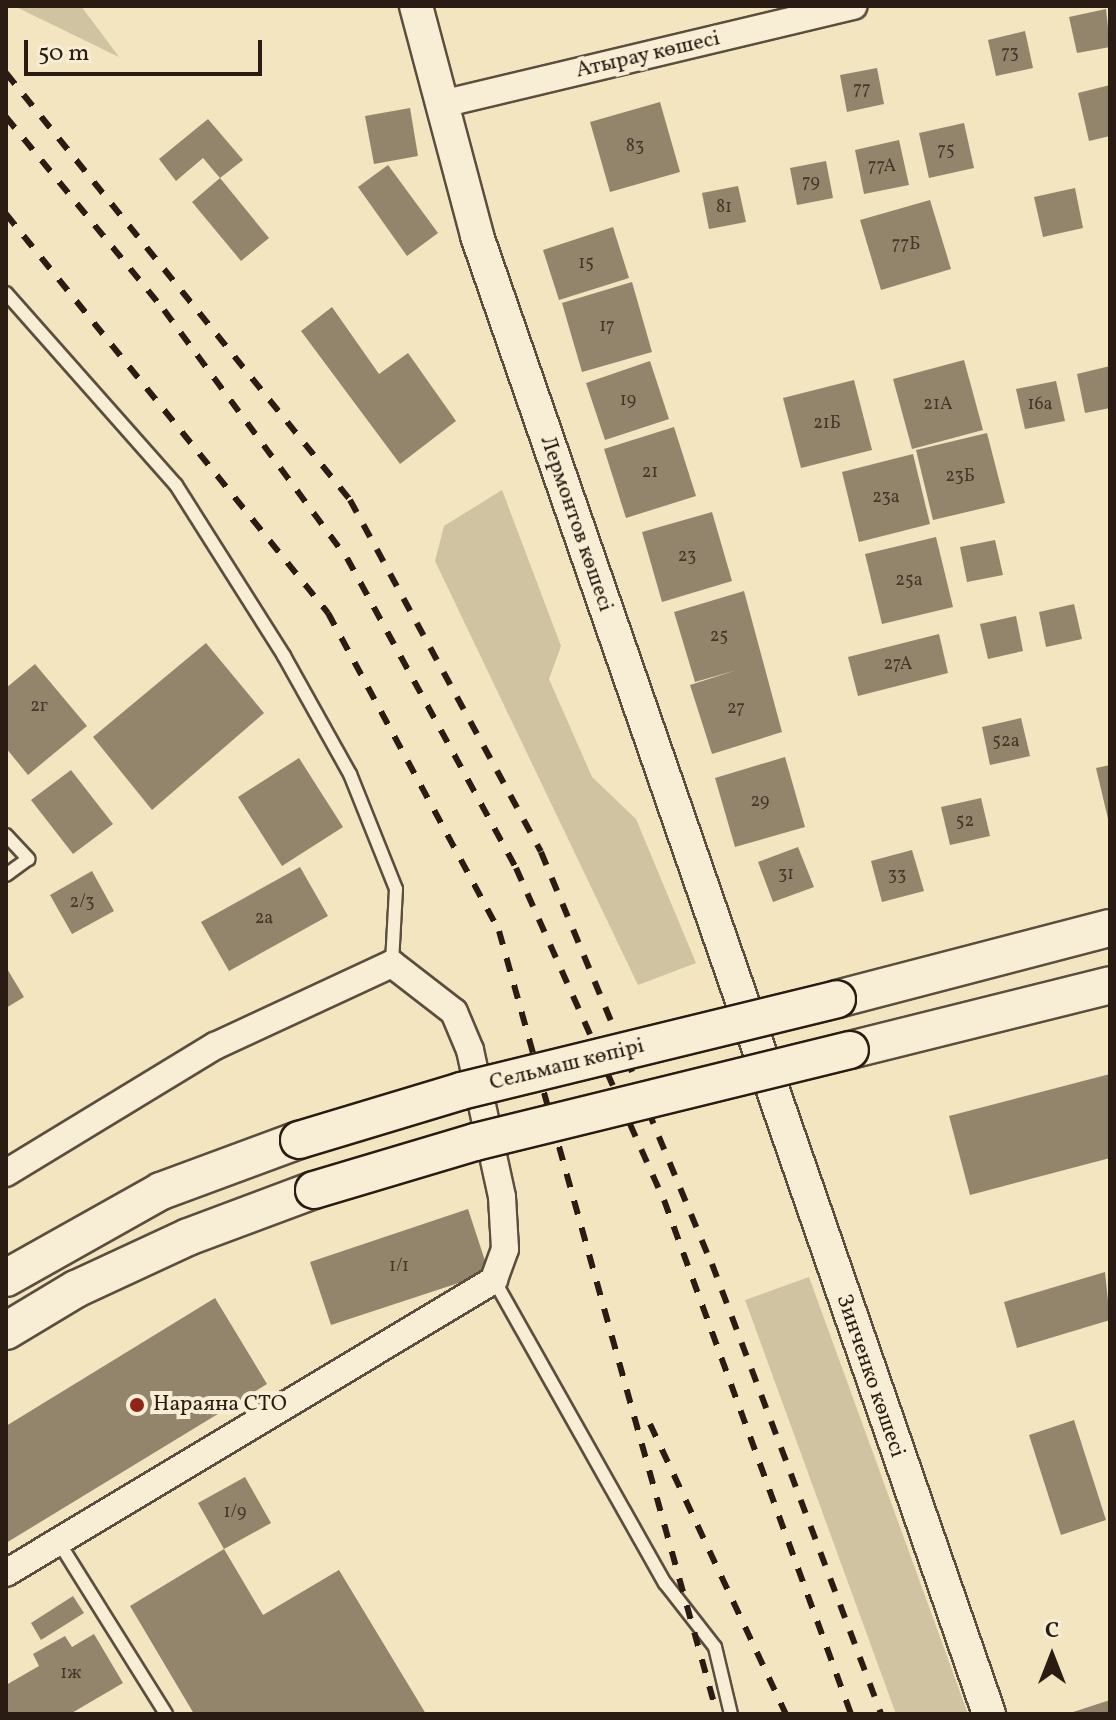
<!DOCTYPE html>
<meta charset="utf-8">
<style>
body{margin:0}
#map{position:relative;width:1116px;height:1720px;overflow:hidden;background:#f2e5bf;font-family:Vollkorn,serif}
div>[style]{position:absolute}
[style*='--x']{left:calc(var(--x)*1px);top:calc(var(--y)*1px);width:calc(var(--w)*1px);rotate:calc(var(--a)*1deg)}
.green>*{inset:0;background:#d0c3a2}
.building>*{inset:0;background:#92856c}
.roads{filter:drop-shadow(2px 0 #5c4e3e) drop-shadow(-2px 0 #5c4e3e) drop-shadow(0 2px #5c4e3e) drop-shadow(0 -2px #5c4e3e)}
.service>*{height:12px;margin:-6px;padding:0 6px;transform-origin:6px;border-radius:6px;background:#f7eed5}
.minor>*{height:26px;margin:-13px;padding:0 13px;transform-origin:13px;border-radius:13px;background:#f7eed5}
.tertiary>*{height:32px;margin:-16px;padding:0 16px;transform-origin:16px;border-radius:16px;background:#f7eed5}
.secondary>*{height:36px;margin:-18px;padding:0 18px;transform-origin:18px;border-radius:18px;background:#f7eed5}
.rail>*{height:6px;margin-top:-3px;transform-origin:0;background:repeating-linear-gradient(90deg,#2a1c13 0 14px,transparent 0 28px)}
.bridges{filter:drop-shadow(2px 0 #2a1c13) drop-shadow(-2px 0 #2a1c13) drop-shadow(0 2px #2a1c13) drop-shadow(0 -2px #2a1c13)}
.secondary-bridge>*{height:36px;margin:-18px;padding:0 18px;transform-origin:18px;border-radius:18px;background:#f7eed5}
.dots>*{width:22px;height:22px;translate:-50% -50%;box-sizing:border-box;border:4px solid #f7eed5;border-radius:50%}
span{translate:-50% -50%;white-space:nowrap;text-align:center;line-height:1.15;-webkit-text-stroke:8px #f7eed5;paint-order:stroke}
.number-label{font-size:18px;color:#443629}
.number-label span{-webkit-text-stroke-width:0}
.street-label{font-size:22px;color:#2a1c13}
.poi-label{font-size:22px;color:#2a1c13}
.left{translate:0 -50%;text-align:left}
.frame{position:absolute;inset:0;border:8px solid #2a1c13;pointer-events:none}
.north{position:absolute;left:1012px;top:1616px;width:80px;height:80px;-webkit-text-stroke:6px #f7eed5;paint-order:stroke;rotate:0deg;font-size:22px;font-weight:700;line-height:32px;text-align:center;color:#2a1c13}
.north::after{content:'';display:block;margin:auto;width:28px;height:36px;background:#2a1c13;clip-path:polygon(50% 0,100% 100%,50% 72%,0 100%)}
.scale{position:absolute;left:24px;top:40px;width:238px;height:36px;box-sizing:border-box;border:4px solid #2a1c13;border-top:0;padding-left:10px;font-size:24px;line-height:28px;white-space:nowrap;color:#2a1c13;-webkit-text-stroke:6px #f7eed5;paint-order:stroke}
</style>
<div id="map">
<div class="green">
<i style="clip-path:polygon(14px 6px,81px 6px,119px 57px)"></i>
<i style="clip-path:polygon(502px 490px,561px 646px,549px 679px,592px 777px,636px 819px,696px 963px,638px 985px,435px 561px,444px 526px)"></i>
<i style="clip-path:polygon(809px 1277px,968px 1714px,896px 1714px,745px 1300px)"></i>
</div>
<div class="building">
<i style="clip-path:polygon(1106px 9px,1110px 47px,1077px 53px,1069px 17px)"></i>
<i style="clip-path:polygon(1025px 31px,1033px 68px,996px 76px,988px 40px)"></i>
<i style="clip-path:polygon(877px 68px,884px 104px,847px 112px,840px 75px)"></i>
<i style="clip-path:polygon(1110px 85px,1110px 136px,1089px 141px,1078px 93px)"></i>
<i style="clip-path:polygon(660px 102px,680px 172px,610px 192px,590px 122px)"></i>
<i style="clip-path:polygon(410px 108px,418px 156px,374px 164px,365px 116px)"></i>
<i style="clip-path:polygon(208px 119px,243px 160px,220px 178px,203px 158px,176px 181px,159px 159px)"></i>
<i style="clip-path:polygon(964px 123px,974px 168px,929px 178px,919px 133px)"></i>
<i style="clip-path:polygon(899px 140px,909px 185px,864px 194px,855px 150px)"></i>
<i style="clip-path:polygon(826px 161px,833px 198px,797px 205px,790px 168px)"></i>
<i style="clip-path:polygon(388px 165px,438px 233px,407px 256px,358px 187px)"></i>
<i style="clip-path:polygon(220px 178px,269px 238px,241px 261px,192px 202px)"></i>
<i style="clip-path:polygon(738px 186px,746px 222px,709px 229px,702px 193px)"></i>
<i style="clip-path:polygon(1075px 188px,1083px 228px,1043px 237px,1034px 197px)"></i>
<i style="clip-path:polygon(930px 200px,951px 269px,881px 290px,860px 220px)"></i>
<i style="clip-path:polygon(613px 227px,629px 278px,559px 300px,543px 250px)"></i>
<i style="clip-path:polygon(632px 282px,652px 352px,582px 372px,562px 303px)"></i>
<i style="clip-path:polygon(332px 307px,379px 374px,408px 353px,456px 421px,400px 464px,301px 331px)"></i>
<i style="clip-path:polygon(964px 360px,983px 430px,912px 449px,893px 379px)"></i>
<i style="clip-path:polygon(650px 361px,669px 419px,605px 440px,586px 383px)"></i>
<i style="clip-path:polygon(1110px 366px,1110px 408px,1085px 413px,1077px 374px)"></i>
<i style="clip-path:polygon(854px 380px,872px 450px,801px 468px,783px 398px)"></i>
<i style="clip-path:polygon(1056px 381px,1065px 421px,1025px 429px,1016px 389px)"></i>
<i style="clip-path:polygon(674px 427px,696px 496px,626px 518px,604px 449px)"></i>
<i style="clip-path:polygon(987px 433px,1005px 503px,933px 520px,916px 450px)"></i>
<i style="clip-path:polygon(913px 454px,930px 524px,859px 542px,842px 472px)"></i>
<i style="clip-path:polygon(712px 512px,732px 581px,662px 602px,642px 532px)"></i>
<i style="clip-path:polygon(936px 537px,953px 607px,882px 624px,865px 554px)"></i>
<i style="clip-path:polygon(995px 540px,1003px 575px,967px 582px,960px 547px)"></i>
<i style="clip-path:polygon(744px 591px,782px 732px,712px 754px,690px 685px,737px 670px,695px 682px,674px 612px)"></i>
<i style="clip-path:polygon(1074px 604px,1082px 639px,1046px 647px,1039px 612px)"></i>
<i style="clip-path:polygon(1016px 616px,1023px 651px,988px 659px,980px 624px)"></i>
<i style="clip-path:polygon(939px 634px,948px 673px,858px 696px,848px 657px)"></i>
<i style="clip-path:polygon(206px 643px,264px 713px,152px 810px,93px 737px)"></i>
<i style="clip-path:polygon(35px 664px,87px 726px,28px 775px,6px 748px,6px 688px)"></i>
<i style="clip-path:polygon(1021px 718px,1030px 756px,990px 765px,982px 727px)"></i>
<i style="clip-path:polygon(785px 757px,805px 827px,735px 847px,715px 778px)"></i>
<i style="clip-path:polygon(299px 758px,343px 827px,282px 866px,238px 797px)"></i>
<i style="clip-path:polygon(1110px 765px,1110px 823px,1109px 823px,1096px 768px)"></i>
<i style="clip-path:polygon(71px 770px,113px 824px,73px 854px,31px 800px)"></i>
<i style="clip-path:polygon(981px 798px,990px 836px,950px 845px,941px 807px)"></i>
<i style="clip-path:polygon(798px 847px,814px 887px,773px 902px,758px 862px)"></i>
<i style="clip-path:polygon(912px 850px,924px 891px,882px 902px,871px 861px)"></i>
<i style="clip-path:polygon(300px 867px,328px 916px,229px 971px,201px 922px)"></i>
<i style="clip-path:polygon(92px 871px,114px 911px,72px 934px,50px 895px)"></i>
<i style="clip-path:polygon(6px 967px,24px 997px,6px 1008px)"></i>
<i style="clip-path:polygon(1110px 1074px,1110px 1158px,970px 1195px,949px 1116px)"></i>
<i style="clip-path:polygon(468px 1209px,489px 1273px,331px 1325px,310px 1262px)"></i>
<i style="clip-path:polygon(1105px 1272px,1110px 1320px,1017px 1348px,1004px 1302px)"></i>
<i style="clip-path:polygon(215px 1298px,267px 1384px,6px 1543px,6px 1426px)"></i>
<i style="clip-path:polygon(1074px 1420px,1106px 1520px,1061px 1535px,1029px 1435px)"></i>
<i style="clip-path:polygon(245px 1477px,271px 1523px,224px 1549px,198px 1503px)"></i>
<i style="clip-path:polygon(224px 1549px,263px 1615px,339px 1570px,426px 1714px,194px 1714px,130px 1606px)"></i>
<i style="clip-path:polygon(73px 1596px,84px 1613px,41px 1640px,31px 1623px)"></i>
<i style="clip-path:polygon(94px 1634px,123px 1683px,70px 1714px,6px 1714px,6px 1685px,39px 1666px,33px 1654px,65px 1636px,72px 1647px)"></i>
<i style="clip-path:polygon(1110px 1700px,1110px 1714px,1070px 1714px,1070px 1713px)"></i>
</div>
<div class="roads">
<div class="service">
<i style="--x:6;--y:293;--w:256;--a:48.5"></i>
<i style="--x:176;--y:485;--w:202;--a:57.7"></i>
<i style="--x:284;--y:656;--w:135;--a:60.8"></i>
<i style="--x:350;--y:774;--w:124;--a:68.2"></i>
<i style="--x:396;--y:889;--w:75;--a:93.1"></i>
<i style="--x:6;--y:835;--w:33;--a:47"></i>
<i style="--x:28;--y:859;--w:27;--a:144"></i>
<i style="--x:494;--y:1280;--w:348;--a:60.6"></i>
<i style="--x:665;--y:1583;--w:81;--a:52"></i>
<i style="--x:715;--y:1647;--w:69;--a:76.6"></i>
<i style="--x:58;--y:1541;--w:204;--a:58"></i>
</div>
<div class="minor">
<i style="--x:442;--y:104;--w:423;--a:-13.4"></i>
<i style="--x:6;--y:1173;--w:245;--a:-31.3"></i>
<i style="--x:215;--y:1046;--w:195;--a:-24.9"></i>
<i style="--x:392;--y:964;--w:78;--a:37.7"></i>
<i style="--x:454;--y:1012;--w:41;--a:67.2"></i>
<i style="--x:470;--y:1050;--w:150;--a:77.7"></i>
<i style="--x:502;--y:1197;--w:52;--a:86.7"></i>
<i style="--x:505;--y:1249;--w:33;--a:110"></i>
<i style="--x:494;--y:1280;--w:569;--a:149.02"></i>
</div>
<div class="tertiary">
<i style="--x:416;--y:6;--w:238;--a:75.1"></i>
<i style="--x:477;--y:236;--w:1564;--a:70.89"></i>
</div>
<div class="secondary">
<i style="--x:837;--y:999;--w:282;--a:-14.6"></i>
<i style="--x:850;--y:1050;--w:268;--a:-14"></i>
<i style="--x:6;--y:1278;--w:178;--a:-29.3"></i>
<i style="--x:161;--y:1191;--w:147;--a:-20.3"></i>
<i style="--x:6;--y:1331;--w:82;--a:-31"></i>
<i style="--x:76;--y:1289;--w:123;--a:-24.9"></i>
<i style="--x:188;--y:1237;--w:134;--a:-20.5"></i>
</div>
</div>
<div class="rail">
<i style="--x:6;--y:73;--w:548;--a:51.14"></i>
<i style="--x:350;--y:500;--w:400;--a:61.5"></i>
<i style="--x:541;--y:852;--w:446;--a:67.5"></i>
<i style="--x:712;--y:1264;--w:481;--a:69.4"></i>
<i style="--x:6;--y:117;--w:249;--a:50.7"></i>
<i style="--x:164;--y:310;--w:308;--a:53.6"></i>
<i style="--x:347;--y:558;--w:353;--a:61.4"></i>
<i style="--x:516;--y:868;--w:363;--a:66"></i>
<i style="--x:664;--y:1200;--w:547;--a:70.01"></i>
<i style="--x:6;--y:214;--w:513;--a:51.1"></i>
<i style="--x:328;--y:613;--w:361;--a:61.7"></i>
<i style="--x:499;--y:931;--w:813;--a:74.44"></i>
<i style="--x:650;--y:1424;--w:320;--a:64.9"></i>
</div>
<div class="bridges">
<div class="secondary-bridge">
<i style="--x:299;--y:1140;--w:169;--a:-16.8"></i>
<i style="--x:461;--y:1091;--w:387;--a:-13.7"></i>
<i style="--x:314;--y:1190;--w:168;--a:-16.6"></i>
<i style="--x:475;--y:1142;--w:386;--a:-13.8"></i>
</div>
</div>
<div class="dots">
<i style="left:137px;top:1405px;background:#8f2418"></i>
</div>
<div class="number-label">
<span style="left:1010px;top:54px">73</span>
<span style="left:862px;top:90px">77</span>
<span style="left:635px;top:147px">83</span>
<span style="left:946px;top:151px">75</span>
<span style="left:882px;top:167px">77А</span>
<span style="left:811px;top:183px">79</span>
<span style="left:724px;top:208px">81</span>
<span style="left:906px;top:245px">77Б</span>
<span style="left:586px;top:264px">15</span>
<span style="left:607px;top:327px">17</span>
<span style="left:628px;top:401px">19</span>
<span style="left:938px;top:405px">21А</span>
<span style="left:1040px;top:405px">16а</span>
<span style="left:827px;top:424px">21Б</span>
<span style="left:650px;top:473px">21</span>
<span style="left:960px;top:477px">23Б</span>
<span style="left:886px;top:498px">23а</span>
<span style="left:687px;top:557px">23</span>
<span style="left:909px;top:581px">25а</span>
<span style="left:719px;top:637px">25</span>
<span style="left:898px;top:665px">27А</span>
<span style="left:39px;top:707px">2г</span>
<span style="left:736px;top:709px">27</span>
<span style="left:1006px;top:742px">52а</span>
<span style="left:760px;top:802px">29</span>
<span style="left:965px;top:822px">52</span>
<span style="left:786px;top:875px">31</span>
<span style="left:897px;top:876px">33</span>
<span style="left:82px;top:903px">2/3</span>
<span style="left:264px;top:919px">2а</span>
<span style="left:399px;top:1267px">1/1</span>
<span style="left:235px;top:1513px">1/9</span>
<span style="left:71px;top:1674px">1ж</span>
</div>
<div class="street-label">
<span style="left:648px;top:55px;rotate:-13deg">Атырау көшесі</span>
<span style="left:576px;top:524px;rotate:71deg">Лермонтов көшесі</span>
<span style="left:567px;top:1065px;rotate:-14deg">Сельмаш көпірі</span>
<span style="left:870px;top:1376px;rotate:71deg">Зинченко көшесі</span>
</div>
<div class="poi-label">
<span class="left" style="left:153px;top:1405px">Нараяна СТО</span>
</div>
<div class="frame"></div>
<div class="north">С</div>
<div class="scale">50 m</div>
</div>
